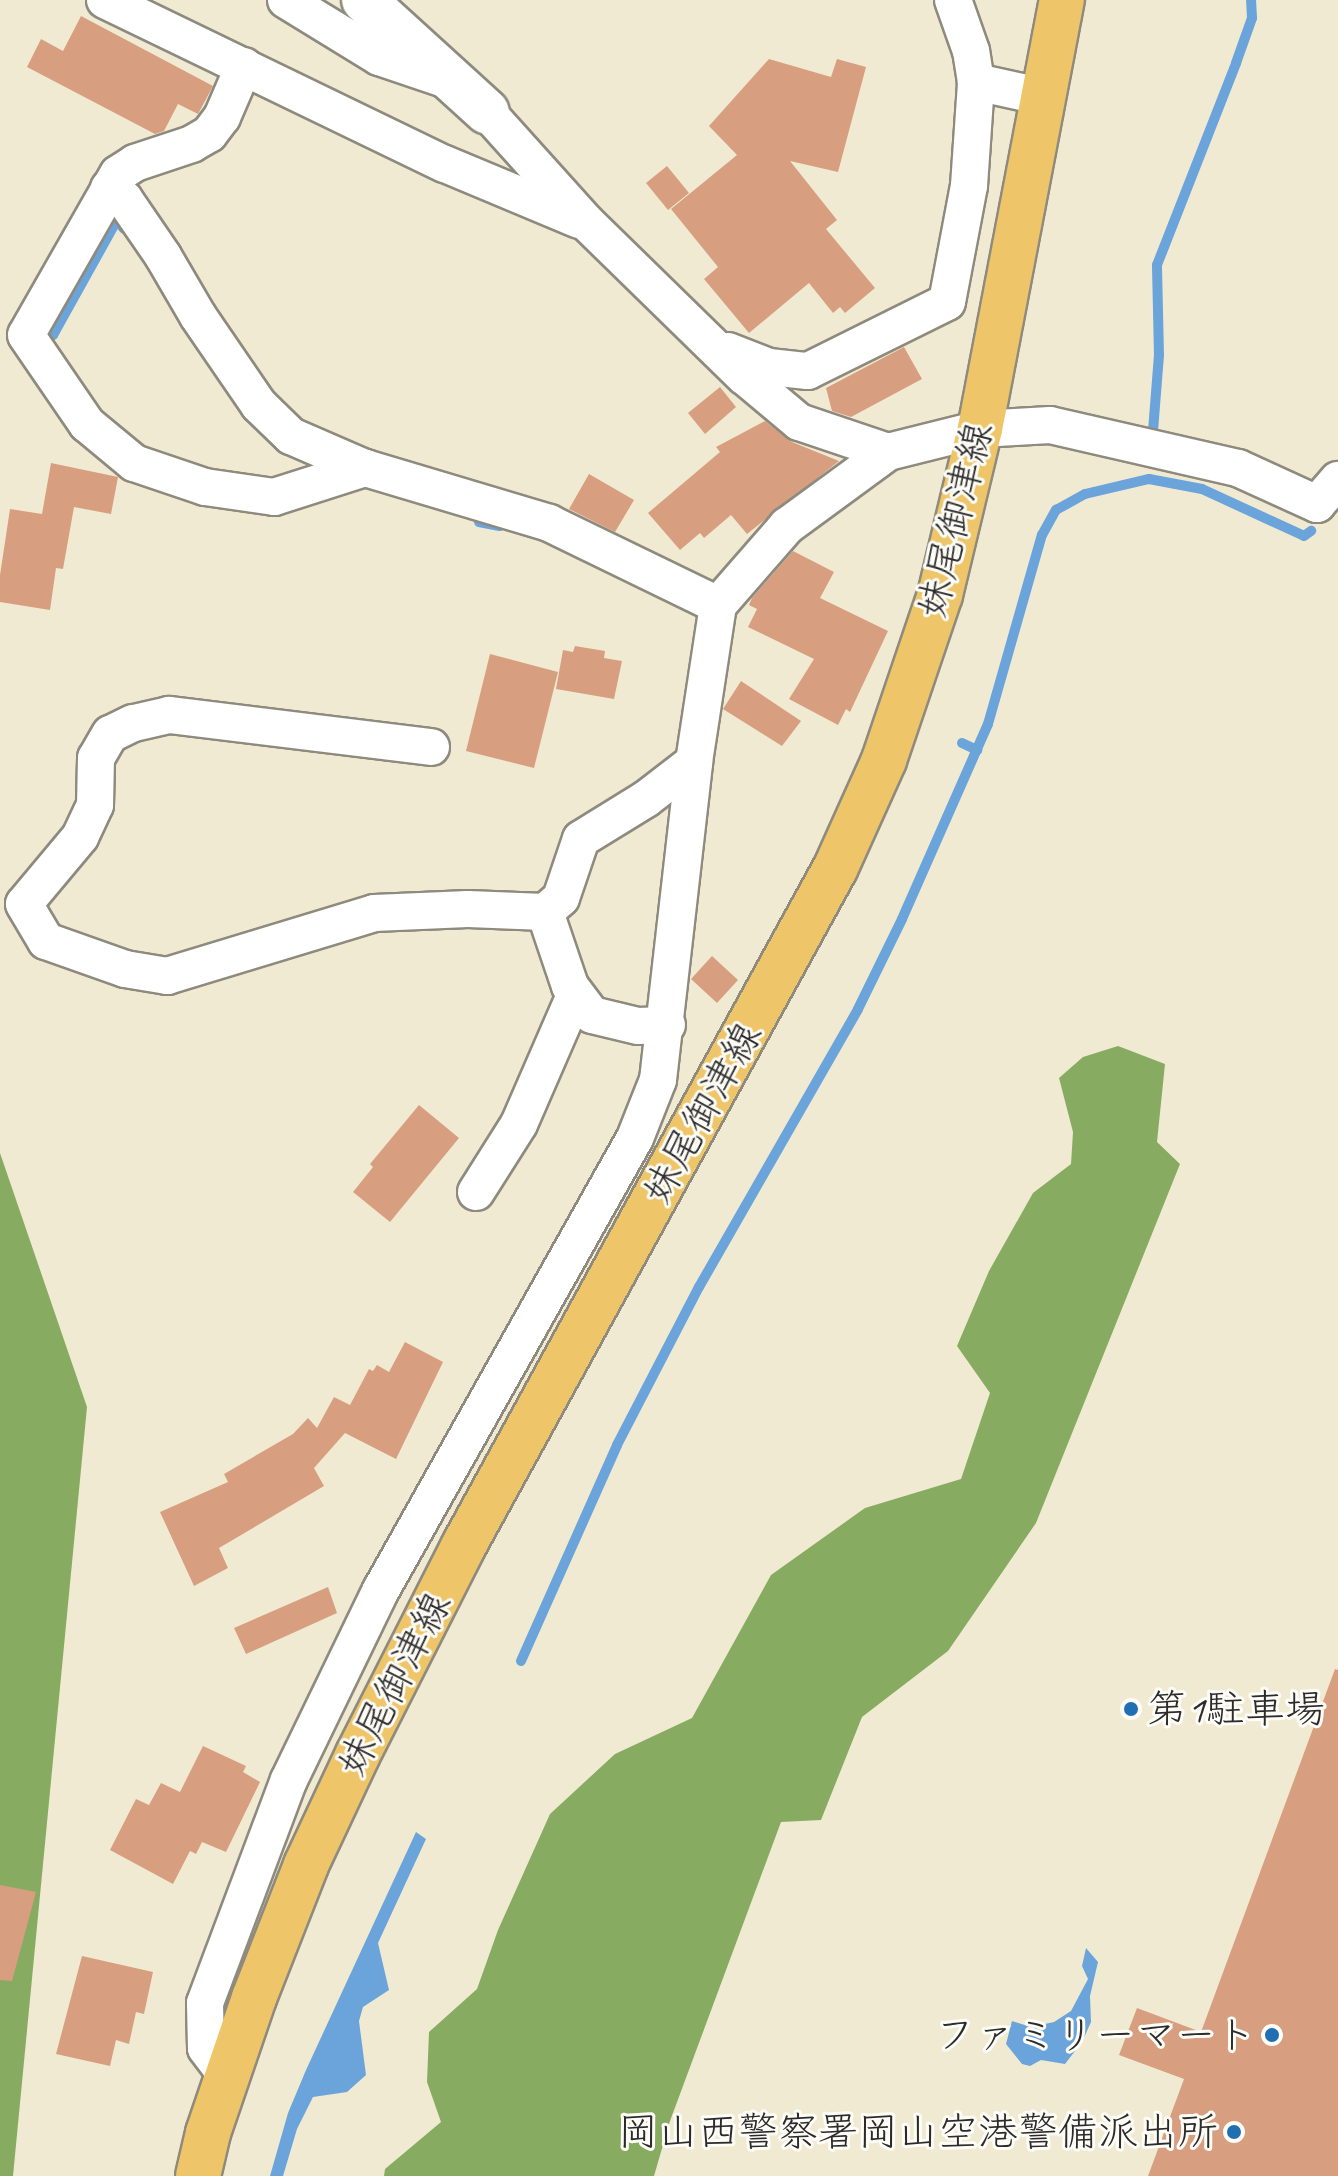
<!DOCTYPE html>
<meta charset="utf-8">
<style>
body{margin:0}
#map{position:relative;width:1338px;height:2176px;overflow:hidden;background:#f1ead2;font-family:Caveat,"Klee One",sans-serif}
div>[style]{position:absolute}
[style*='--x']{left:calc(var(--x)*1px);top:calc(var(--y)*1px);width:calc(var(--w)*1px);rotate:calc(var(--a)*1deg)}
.forest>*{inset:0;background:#87ac61}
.water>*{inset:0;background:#6ba4da}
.stream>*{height:10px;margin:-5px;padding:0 5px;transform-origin:5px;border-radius:5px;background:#6ba4da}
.building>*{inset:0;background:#d79f7f}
.roads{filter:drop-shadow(2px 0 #8e8a7e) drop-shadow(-2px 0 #8e8a7e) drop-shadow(0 2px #8e8a7e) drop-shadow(0 -2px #8e8a7e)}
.minor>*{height:36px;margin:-18px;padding:0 18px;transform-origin:18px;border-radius:18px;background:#fff}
.tertiary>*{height:44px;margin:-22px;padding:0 22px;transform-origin:22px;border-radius:22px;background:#fff}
.primary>*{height:44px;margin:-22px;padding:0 22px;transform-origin:22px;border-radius:22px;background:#eec569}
.dots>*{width:22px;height:22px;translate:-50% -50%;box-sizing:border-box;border:4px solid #fdfcf7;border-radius:50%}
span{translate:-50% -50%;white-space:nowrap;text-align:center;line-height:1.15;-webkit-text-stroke:6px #fdfcf7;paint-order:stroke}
.street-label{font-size:40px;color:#2b2b2b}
.poi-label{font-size:40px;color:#2b2b2b}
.left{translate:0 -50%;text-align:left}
.right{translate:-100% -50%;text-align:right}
</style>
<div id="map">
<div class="forest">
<i style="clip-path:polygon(1118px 1046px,1165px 1064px,1157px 1142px,1180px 1164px,1036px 1523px,948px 1651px,862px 1717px,821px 1820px,781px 1822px,670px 2121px,654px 2176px,384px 2176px,385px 2169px,441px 2122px,427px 2082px,429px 2032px,477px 1989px,498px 1930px,550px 1814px,615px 1754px,692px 1718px,771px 1575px,865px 1508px,961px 1479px,990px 1393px,957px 1346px,989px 1271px,1033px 1193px,1071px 1164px,1073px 1132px,1059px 1078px,1083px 1057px)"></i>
<i style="clip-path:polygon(0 1153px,87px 1407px,13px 2176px,0 2176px)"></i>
</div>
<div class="water">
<i style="clip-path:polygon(416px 1832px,426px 1839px,378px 1943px,389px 1990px,363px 2007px,359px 2021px,366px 2075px,347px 2092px,313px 2097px,297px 2129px,283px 2176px,270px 2176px,288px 2113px,306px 2070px)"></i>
<i style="clip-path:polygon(1086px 1948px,1098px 1962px,1090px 1996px,1091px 2022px,1082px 2042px,1065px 2064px,1041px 2060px,1030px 2066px,1022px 2064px,1006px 2044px,1012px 2021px,1031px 2027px,1054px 2022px,1071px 2011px,1088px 1979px,1082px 1966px)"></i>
</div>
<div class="stream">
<i style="--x:45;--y:336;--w:8;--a:-7"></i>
<i style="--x:53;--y:335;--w:132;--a:-60.9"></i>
<i style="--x:117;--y:220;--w:11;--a:52"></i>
<i style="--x:1153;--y:431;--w:76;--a:-85.5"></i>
<i style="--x:1159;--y:355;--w:90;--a:-91.3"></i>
<i style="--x:1157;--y:265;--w:217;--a:-68.6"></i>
<i style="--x:1236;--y:63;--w:48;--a:-70.4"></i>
<i style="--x:1252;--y:18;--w:18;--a:-93"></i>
<i style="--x:479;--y:522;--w:21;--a:11"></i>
<i style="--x:962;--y:743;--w:17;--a:25"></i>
<i style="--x:521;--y:1661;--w:236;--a:-66"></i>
<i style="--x:617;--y:1445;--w:178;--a:-62.6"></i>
<i style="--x:699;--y:1287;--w:320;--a:-60.2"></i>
<i style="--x:858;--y:1009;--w:100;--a:-63.9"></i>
<i style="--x:902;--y:919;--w:213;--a:-66.2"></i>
<i style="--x:988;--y:724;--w:197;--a:-74.1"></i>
<i style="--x:1042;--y:535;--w:29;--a:-61"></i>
<i style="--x:1056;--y:510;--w:33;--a:-29"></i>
<i style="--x:1085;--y:494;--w:66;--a:-13.2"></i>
<i style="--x:1149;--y:479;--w:54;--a:10.7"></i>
<i style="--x:1202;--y:489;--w:112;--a:24.7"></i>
<i style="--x:1304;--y:536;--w:9;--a:-36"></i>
</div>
<div class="building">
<i style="clip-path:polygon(81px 16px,213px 86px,198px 114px,178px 104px,164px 131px,155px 134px,27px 67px,41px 39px,63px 51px)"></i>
<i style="clip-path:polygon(769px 59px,831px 77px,837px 59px,866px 67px,838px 172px,790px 161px,837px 220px,826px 229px,875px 288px,845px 313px,840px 307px,833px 313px,809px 283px,749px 333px,704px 279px,718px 267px,671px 209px,737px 155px,709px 126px)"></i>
<i style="clip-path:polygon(667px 166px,689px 193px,668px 210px,646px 183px)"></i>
<i style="clip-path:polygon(904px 347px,922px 379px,851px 417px,832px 411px,826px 388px)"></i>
<i style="clip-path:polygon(720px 387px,736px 407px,705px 434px,688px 413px)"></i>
<i style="clip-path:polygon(765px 421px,792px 442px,839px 461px,747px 534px,731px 515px,704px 538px,700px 533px,680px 550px,648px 513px,720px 452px,716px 447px)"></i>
<i style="clip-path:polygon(51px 463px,118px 477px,111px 514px,74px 507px,63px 569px,56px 568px,50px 610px,0 602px,0 575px,10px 509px,42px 514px)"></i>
<i style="clip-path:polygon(589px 474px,634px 500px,615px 532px,569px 509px)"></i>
<i style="clip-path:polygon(793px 551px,834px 572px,820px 598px,888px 631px,850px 712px,846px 709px,838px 725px,789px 699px,814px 659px,748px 627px,757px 609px,749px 605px,752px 598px)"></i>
<i style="clip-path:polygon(575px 646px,605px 651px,604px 658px,622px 661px,614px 699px,556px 689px,563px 650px,573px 652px)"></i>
<i style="clip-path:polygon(490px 654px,558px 672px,534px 768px,466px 751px)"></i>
<i style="clip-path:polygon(741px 681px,801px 721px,782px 746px,723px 709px)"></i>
<i style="clip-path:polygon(712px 956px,738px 980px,717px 1003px,691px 979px)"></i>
<i style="clip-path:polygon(419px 1105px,459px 1138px,390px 1222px,353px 1192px,373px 1167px,370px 1164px)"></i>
<i style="clip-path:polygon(405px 1342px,443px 1362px,396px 1459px,345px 1433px,314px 1468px,324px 1486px,219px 1548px,228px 1568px,194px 1586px,160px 1512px,228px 1482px,224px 1474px,293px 1434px,308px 1418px,317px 1428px,334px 1397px,350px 1405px,369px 1369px,373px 1371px,377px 1365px,389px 1372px)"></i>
<i style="clip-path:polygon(328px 1587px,337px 1613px,246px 1654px,234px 1628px)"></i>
<i style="clip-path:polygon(1335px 1669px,1338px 1670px,1338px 2176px,1148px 2176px,1184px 2079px,1119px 2055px,1137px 2008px,1201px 2032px)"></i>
<i style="clip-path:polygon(203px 1746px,246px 1766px,243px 1772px,260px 1782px,226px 1852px,202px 1842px,196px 1854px,190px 1851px,173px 1884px,110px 1850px,136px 1799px,149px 1805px,161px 1783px,180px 1792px)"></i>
<i style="clip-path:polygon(0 1885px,36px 1892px,12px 1981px,0 1980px)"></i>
<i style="clip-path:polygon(82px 1956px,153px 1972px,144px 2014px,136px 2012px,129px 2044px,116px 2040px,110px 2066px,56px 2054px)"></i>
</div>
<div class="roads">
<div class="minor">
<i style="--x:105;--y:0;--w:377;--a:25.8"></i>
<i style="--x:445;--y:164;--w:145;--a:22.7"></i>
<i style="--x:286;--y:0;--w:109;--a:31.5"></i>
<i style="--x:379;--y:57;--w:75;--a:18.7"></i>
<i style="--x:244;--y:66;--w:56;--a:113.3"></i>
<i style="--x:222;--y:117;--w:21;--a:127"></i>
<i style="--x:209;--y:134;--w:20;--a:150"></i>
<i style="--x:192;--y:144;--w:60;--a:161.6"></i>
<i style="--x:135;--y:163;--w:20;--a:147"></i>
<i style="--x:118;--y:174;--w:185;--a:119.7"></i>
<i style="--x:26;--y:335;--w:108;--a:55.6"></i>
<i style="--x:87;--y:424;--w:61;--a:39.7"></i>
<i style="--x:134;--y:463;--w:75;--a:18.7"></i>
<i style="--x:205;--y:487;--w:70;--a:8.2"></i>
<i style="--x:274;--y:497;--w:96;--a:-17.7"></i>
<i style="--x:976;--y:82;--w:70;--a:12.4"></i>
<i style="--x:487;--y:112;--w:149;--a:48"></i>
<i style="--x:587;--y:223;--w:219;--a:44.3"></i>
<i style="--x:744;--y:376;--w:72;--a:39.9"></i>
<i style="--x:799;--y:422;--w:94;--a:18.6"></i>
<i style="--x:888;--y:452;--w:95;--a:-14"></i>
<i style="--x:980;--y:429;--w:70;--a:-3.3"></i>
<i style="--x:1050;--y:425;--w:193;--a:12.9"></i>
<i style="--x:1238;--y:468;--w:87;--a:24.5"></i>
<i style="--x:1317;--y:504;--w:32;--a:-49"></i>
<i style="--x:109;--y:188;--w:19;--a:36"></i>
<i style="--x:124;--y:199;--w:69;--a:55.6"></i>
<i style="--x:163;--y:256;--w:69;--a:59.7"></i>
<i style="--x:198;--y:316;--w:108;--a:55.6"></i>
<i style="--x:259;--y:405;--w:45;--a:44.1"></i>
<i style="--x:291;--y:436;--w:81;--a:23.4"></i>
<i style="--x:365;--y:468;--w:192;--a:16.6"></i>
<i style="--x:549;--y:523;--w:188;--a:25.9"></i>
<i style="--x:728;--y:351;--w:44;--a:21.3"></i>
<i style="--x:769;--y:367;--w:39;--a:6"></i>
<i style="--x:808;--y:371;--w:155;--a:-26.4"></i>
<i style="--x:947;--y:302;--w:118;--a:-79.3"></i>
<i style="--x:969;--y:186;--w:104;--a:-86.1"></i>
<i style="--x:976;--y:82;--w:31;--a:-99"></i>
<i style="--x:971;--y:51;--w:54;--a:-109.4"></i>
<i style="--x:431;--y:747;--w:264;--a:-173"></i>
<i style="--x:169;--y:715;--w:37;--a:167"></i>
<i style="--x:133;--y:723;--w:25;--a:154"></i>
<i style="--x:110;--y:734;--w:28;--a:120"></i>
<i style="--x:96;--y:758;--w:47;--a:91.2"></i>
<i style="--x:95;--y:805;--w:35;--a:115"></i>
<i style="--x:80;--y:837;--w:87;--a:129.9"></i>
<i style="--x:24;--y:904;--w:43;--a:59.3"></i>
<i style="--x:46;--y:941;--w:84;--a:19.5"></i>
<i style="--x:125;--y:969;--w:43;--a:9.5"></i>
<i style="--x:167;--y:976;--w:216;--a:-16.9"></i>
<i style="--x:374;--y:913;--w:94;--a:-2.4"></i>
<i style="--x:468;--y:909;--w:77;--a:2.2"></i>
<i style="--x:545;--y:912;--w:78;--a:71.3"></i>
<i style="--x:570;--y:986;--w:36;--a:53"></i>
<i style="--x:592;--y:1015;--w:47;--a:13.4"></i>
<i style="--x:638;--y:1026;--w:29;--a:-2"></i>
<i style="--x:545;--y:912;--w:21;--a:-41"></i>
<i style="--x:561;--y:898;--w:62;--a:-71.3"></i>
<i style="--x:581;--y:839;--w:76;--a:-31.6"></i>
<i style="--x:646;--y:799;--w:61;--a:-37.6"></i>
<i style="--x:476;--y:1192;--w:80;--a:-57.7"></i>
<i style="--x:519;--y:1124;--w:141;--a:-66.5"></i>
<i style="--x:227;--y:2076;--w:35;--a:-127"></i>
<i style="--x:206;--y:2048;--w:45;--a:-91.3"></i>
<i style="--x:205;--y:2003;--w:238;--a:-69.4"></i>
<i style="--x:289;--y:1780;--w:211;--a:-64.2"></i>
<i style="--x:381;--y:1590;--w:518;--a:-60.67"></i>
<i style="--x:635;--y:1138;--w:62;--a:-68.4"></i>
<i style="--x:658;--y:1080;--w:320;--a:-83.5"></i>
<i style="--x:694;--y:762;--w:159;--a:-81.3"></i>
<i style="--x:718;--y:605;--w:105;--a:-48.9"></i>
<i style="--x:787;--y:526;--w:125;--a:-36.2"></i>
</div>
<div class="tertiary">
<i style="--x:364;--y:0;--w:166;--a:42.3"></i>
</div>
<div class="primary">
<i style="--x:198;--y:2176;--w:44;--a:-76.9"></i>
<i style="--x:208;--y:2133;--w:143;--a:-71.2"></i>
<i style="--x:254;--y:1998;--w:143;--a:-68.6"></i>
<i style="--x:306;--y:1865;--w:123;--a:-64.9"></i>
<i style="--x:358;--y:1754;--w:234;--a:-63.1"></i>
<i style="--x:464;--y:1545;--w:773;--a:-61.25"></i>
<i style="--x:836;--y:867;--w:117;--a:-65.8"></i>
<i style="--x:884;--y:760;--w:174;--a:-71.3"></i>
<i style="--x:940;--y:595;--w:171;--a:-76.5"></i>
<i style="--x:980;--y:429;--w:437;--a:-79.2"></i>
</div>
</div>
<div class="dots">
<i style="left:1131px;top:1709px;background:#1f6fb2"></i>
<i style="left:1272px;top:2035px;background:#1f6fb2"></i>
<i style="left:1234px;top:2132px;background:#1f6fb2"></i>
</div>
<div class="street-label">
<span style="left:955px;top:520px;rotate:-76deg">妹尾御津線</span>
<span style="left:702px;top:1113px;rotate:-61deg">妹尾御津線</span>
<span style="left:394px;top:1684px;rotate:-63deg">妹尾御津線</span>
</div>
<div class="poi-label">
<span class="left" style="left:1147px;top:1709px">第1駐車場</span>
<span class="right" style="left:1256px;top:2035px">ファミリーマート</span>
<span class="right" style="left:1218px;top:2132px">岡山西警察署岡山空港警備派出所</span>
</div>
</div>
